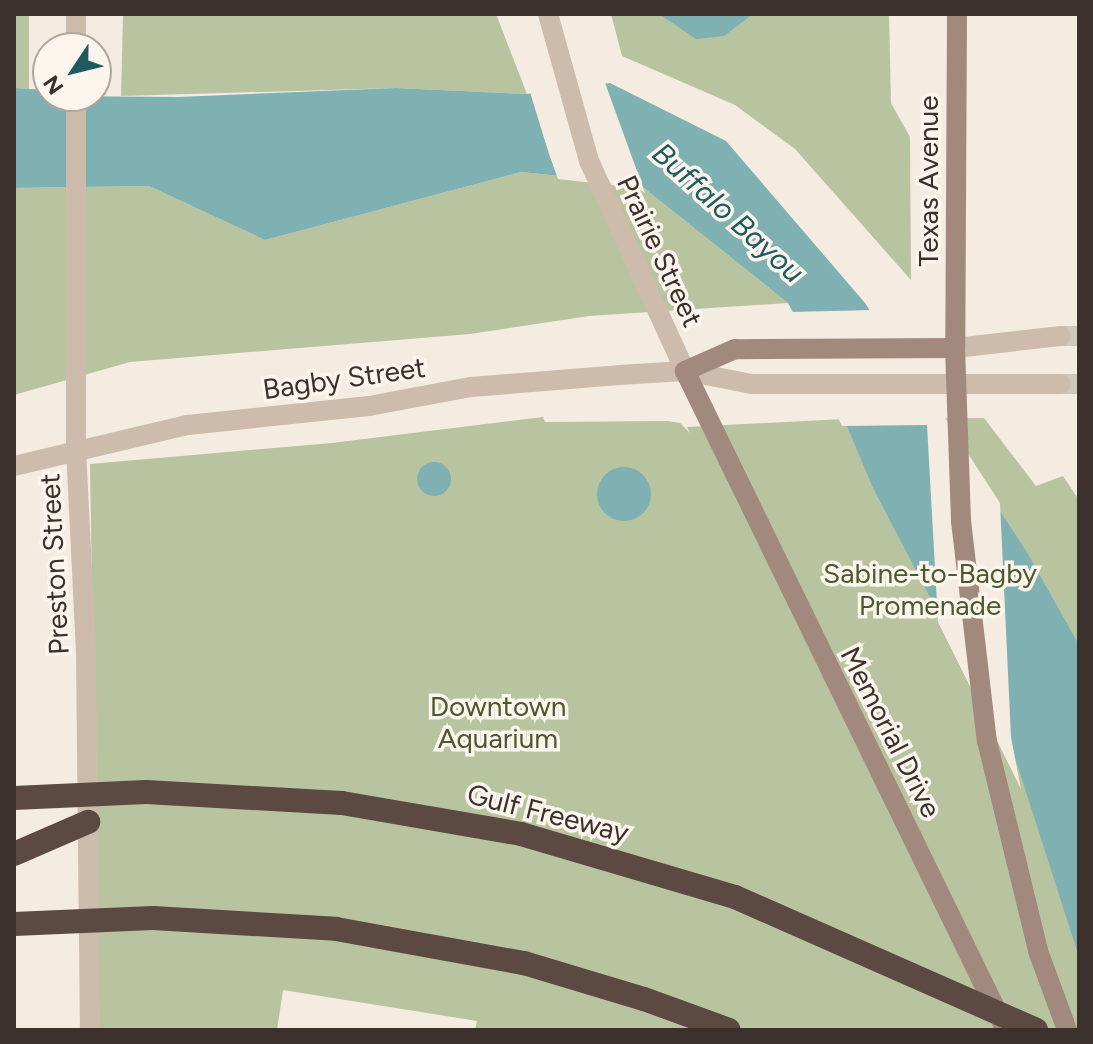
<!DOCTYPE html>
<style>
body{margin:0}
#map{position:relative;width:1093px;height:1044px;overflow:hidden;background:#f4ebe1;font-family:Figtree,sans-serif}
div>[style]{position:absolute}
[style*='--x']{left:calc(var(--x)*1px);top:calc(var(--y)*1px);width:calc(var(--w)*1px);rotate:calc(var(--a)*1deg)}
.green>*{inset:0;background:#b8c4a0}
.water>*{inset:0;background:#7fb0b2}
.round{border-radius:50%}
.pier>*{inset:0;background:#f4ebe1}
.tertiary-tunnel>*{height:20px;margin-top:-10px;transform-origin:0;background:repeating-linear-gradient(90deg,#cfc6bd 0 20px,transparent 0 30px)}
.tertiary>*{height:20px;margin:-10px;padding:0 10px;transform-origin:10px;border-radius:10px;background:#cdbbac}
.secondary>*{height:20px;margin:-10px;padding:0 10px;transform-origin:10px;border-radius:10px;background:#a18a7d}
.motorway>*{height:24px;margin:-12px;padding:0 12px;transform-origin:12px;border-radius:12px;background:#5c4a42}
.motorway-bridge>*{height:24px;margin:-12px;padding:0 12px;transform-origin:12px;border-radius:12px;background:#5c4a42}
span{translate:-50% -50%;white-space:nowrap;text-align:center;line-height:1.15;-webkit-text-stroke:7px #fbf5ee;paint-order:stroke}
.street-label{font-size:28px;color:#3b302b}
.park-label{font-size:28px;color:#4a5a2e}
.water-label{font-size:30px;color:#1f5a5e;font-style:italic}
.frame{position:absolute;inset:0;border:16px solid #3b302b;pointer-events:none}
.north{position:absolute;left:32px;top:32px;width:80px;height:80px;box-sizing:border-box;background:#fbf5ee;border:2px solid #aea6a0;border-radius:50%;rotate:235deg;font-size:22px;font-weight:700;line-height:32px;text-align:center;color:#3b302b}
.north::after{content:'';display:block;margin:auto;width:28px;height:36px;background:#1f5a5e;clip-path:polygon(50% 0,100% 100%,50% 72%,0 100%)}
</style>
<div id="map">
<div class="green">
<i style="clip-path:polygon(14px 14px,29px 14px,29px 89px,14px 88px)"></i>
<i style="clip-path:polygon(123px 14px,496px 14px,527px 94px,396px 88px,121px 96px)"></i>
<i style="clip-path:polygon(611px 14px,889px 14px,891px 103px,910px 137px,911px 280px,795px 149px,735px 105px,622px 56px)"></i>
<i style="clip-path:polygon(521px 172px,639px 184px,788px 303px,589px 316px,470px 334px,130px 362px,14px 395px,14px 188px,149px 186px,265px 240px)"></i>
<i style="clip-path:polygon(543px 417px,545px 422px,667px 421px,680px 423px,690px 433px,687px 427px,844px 419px,984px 418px,1036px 486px,1063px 476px,1079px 500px,1079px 1030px,475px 1030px,477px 1021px,283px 990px,277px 1030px,99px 1030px,90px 464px,332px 443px)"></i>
</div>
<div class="water">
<i style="clip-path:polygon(659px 14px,753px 14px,724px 36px,696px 39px)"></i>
<i style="clip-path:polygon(610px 83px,726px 141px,865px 303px,1028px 554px,1079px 645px,1079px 957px,1017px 764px,873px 488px,823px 369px,788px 303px,639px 184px,521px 172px,265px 240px,149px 186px,14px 188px,14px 88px,48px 90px,48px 96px,178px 97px,396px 88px,527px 94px)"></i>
<i class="round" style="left:417px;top:462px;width:34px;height:34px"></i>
<i class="round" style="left:597px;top:467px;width:54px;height:54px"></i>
</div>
<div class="pier">
<i style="clip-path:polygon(604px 80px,645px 193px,638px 188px,558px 179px,549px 154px,529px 89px)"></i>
<i style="clip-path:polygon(875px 310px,1000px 503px,1011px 737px,1021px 789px,938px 622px,927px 425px,842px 426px,788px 312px)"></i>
</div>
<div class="tertiary-tunnel">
<i style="--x:1060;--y:336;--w:19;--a:0"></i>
<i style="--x:1060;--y:384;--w:19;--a:0"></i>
</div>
<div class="tertiary">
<i style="--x:76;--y:14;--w:34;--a:90"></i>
<i style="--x:548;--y:14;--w:153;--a:74.4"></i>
<i style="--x:589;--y:161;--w:231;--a:65.4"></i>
<i style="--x:76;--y:96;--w:352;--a:90"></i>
<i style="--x:76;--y:448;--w:206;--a:87.2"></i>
<i style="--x:86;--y:654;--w:376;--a:89.4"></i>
<i style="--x:955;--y:348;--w:106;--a:-6.5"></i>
<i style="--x:14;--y:466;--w:179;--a:-13.3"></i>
<i style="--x:188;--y:425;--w:182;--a:-6"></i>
<i style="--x:369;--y:406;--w:104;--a:-10.6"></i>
<i style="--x:471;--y:387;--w:148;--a:-4.6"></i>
<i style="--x:619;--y:375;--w:66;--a:-3.5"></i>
<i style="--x:685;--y:371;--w:68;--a:11"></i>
<i style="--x:752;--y:384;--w:308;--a:0"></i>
</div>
<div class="secondary">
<i style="--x:957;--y:14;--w:334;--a:90.3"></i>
<i style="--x:955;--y:348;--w:173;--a:88"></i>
<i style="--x:961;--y:521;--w:222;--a:83.3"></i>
<i style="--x:987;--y:741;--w:216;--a:76.3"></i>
<i style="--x:1038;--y:951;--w:84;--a:69.8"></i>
<i style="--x:955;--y:348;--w:220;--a:179.7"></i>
<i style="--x:735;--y:349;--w:55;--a:156.3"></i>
<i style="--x:685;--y:371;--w:733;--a:64.03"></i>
</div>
<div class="motorway">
<i style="--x:342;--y:803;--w:182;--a:9.8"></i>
<i style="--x:521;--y:834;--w:223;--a:16.4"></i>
<i style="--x:14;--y:854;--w:81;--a:-23.4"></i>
<i style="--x:644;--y:999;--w:90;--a:20"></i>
</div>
<div class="motorway-bridge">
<i style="--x:14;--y:798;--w:132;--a:-2.6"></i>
<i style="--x:146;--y:792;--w:196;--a:3.2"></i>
<i style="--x:735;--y:897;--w:329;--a:23.8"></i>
<i style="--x:14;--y:924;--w:139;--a:-2.5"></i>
<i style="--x:153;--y:918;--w:183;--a:3.4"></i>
<i style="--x:336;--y:929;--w:191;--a:10.3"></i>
<i style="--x:524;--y:963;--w:125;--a:16.7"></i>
</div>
<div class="street-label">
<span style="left:928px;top:181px;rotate:-90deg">Texas Avenue</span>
<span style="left:660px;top:251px;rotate:65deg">Prairie Street</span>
<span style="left:344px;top:378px;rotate:-8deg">Bagby Street</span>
<span style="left:54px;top:564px;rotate:-93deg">Preston Street</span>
<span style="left:891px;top:732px;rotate:63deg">Memorial Drive</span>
<span style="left:548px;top:813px;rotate:14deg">Gulf Freeway</span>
</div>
<div class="park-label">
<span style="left:930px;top:589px">Sabine-to-Bagby<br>Promenade</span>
<span style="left:498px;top:722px">Downtown<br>Aquarium</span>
</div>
<div class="water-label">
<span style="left:728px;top:213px;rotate:42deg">Buffalo Bayou</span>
</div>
<div class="frame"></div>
<div class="north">N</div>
</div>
